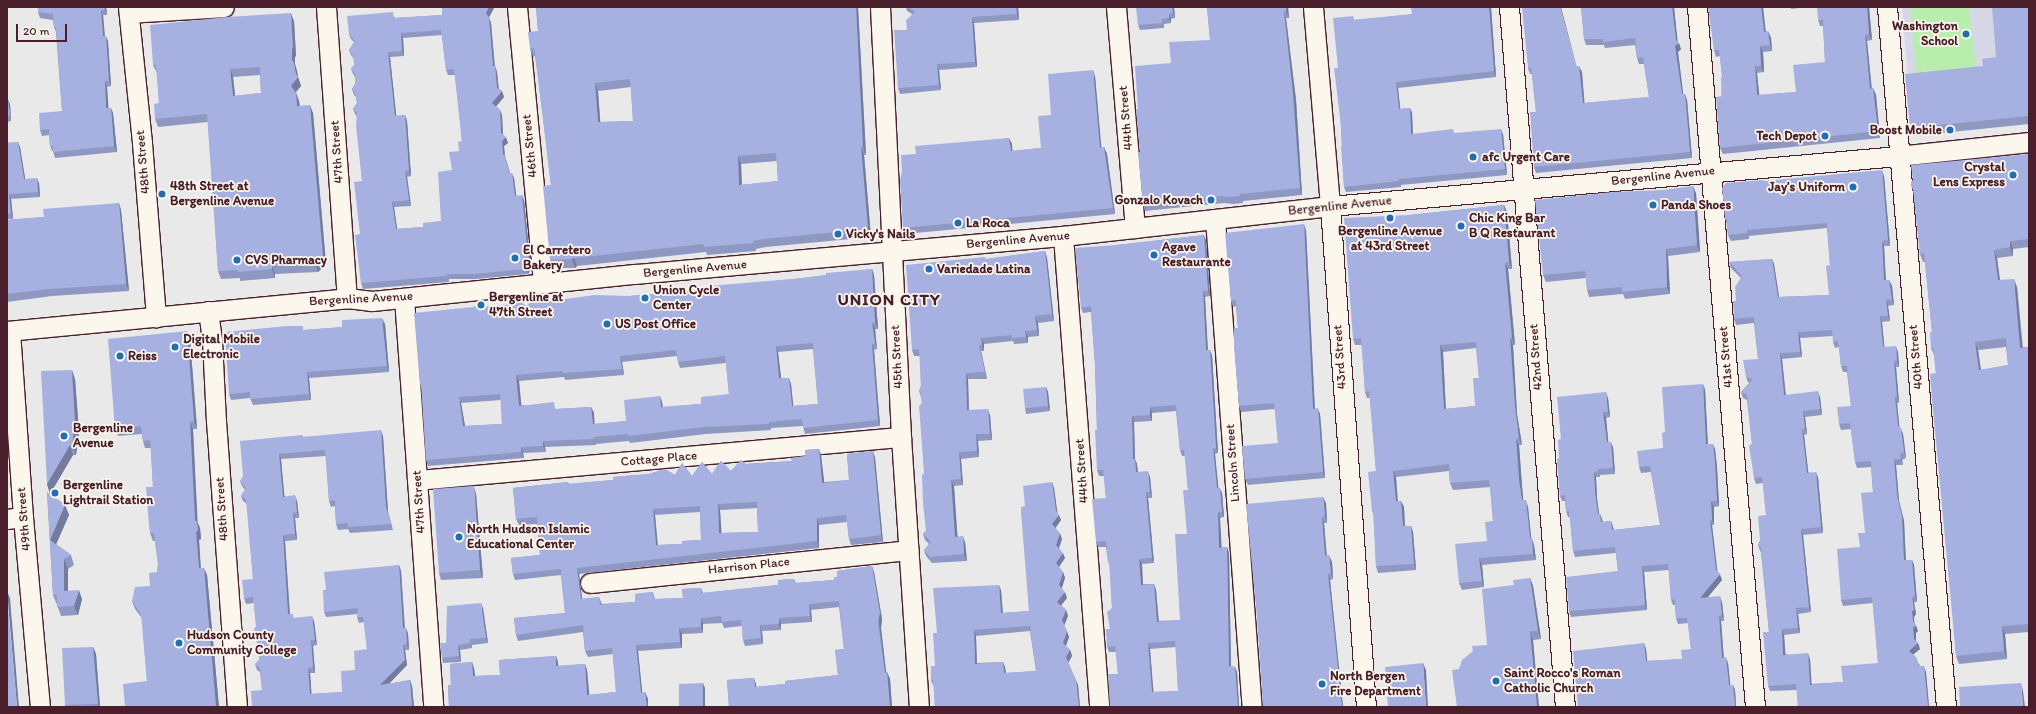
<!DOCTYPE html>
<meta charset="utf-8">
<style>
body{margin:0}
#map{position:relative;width:2036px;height:714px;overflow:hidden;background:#eae9ea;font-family:Itim,sans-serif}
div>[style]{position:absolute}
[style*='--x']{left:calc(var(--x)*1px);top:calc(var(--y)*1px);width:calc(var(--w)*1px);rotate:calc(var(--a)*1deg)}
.built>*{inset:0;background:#d6d8e7}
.green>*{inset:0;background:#b9edae}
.roads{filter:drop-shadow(1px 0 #4a1f2b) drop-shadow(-1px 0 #4a1f2b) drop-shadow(0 1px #4a1f2b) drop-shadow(0 -1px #4a1f2b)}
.minor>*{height:19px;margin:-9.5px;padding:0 9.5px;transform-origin:9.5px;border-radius:9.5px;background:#fbf7ec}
.wall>*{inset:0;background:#8f98c2}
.shaded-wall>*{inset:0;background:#747c9e}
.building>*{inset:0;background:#a6b1e1}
.dots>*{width:11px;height:11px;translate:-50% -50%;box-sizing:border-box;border:2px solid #fbf7ec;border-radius:50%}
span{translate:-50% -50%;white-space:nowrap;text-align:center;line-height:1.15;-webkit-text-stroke:3.5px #fbf7ec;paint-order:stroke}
.poi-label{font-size:13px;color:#4a1f2b;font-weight:700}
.right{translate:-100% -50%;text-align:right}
.left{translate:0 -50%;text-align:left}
.street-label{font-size:13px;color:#4a1f2b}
.district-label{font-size:17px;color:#4a1f2b;font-weight:700;letter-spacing:1px}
.frame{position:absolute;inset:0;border:8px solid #4a1f2b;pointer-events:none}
.scale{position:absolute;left:16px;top:24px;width:51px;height:18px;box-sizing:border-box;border:2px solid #4a1f2b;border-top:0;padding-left:5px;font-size:12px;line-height:14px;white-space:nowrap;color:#4a1f2b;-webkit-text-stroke:3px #fbf7ec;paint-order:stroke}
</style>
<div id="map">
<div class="built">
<i style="clip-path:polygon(1902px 7px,2029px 7px,2029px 61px,1981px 66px,1908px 79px)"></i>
</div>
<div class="green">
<i style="clip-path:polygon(1969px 7px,1976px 69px,1916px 74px,1911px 8px)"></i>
</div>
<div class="roads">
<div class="minor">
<i style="--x:128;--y:7;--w:137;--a:84.1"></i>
<i style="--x:142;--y:143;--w:175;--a:85.4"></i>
<i style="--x:326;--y:7;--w:292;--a:85.9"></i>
<i style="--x:517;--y:7;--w:278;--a:84.6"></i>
<i style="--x:880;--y:7;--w:431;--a:87.2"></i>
<i style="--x:901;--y:437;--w:271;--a:86.2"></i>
<i style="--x:1116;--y:7;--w:222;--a:85.1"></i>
<i style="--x:1313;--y:7;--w:200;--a:85.1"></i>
<i style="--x:1330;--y:206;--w:502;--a:85.89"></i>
<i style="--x:1509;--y:7;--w:702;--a:85.43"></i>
<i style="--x:1697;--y:7;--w:702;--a:85.26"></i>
<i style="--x:1887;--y:7;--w:702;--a:85.18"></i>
<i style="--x:129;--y:13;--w:95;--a:-3.6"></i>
<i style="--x:1215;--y:219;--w:489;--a:85.7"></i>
<i style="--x:1063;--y:236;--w:472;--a:85.6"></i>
<i style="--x:404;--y:298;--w:410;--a:85.9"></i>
<i style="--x:208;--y:311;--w:29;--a:82"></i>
<i style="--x:212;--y:340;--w:81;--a:87.2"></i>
<i style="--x:216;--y:421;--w:287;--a:85.8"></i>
<i style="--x:7;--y:331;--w:342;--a:-5.5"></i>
<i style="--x:347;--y:298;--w:25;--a:7"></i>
<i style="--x:372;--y:301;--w:264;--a:-5.9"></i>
<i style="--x:635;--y:274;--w:430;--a:-5.1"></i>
<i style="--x:1063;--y:236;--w:269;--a:-6.4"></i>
<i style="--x:1330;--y:206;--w:570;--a:-5.03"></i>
<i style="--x:1898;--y:156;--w:132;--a:-6.1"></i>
<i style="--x:10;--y:331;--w:186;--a:86"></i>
<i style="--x:23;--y:517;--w:191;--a:84.9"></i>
<i style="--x:417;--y:480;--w:486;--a:-5.1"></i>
<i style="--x:7;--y:519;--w:16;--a:-7"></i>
<i style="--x:590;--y:583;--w:320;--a:-5.9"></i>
</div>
</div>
<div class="wall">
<i style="clip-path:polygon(106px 7px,107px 15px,103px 15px,105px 36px,108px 41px,111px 86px,107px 87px,108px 108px,111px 108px,113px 113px,117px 152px,55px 158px,53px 151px,52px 151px,50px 145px,49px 135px,42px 136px,40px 130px,62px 111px,56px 32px,54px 27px,53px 20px,40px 18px,38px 12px)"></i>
<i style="clip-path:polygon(evenodd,448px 7px,493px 7px,494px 8px,489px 17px,491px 23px,495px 66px,497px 72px,499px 89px,502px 91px,504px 97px,496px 106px,500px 110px,502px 115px,503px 134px,508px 143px,504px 146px,505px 156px,507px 162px,510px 173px,514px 178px,516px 196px,524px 200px,531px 269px,528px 274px,476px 279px,449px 279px,449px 282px,363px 289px,361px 283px,360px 234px,362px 181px,357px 116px,355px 114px,353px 109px,357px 103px,356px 97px,354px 95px,352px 89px,355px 84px,355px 77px,353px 74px,351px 69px,354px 65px,354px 59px,351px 55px,349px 50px,354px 42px,351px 39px,349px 34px,395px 17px,395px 18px,442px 15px,448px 7px,442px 35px,446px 70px,448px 75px,455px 75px,462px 141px,459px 151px,452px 170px,441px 221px,423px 227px,397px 229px,394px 207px,411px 206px,407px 177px,411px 176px,407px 121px,405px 115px,396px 116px,390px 57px,404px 56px,403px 38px,442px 35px)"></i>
<i style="clip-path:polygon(evenodd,536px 7px,858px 7px,866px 155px,864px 155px,871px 237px,766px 247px,756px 249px,756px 251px,707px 255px,706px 252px,577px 266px,575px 268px,553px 268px,550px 260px,551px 185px,537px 69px,535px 56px,533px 57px,530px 49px,538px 31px,536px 7px,631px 87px,633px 121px,600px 122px,598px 91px,631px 87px,536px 7px,777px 161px,778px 181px,742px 185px,741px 164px,777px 161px)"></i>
<i style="clip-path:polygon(906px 7px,1018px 7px,1019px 20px,974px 23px,977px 67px,939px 70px,941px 90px,900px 94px,898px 88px,907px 30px,912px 14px,907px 11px)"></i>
<i style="clip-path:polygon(1174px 7px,1175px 18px,1171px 19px,1171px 23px,1164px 24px,1164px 28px,1140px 30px,1138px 25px)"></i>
<i style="clip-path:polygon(1207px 7px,1288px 7px,1289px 18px,1286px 18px,1296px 100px,1302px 195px,1243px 201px,1243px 203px,1233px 204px,1224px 203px,1145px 211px,1143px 205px,1138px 109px,1171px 63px,1210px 40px)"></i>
<i style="clip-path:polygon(1491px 7px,1496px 77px,1398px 88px,1400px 109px,1410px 108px,1412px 113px,1413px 134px,1454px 133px,1503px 134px,1507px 175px,1401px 185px,1401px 187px,1346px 192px,1344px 187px,1338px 68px,1353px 16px,1354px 20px)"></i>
<i style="clip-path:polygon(1581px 7px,1674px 7px,1677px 41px,1681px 49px,1678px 52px,1683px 94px,1685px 94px,1687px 100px,1692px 158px,1536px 173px,1534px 167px,1536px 112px,1532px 74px,1530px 74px,1528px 68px,1577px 66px,1582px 72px,1584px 103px,1649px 97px,1644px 64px,1639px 64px,1637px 58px,1635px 45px,1605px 48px,1604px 45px,1586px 45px,1584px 39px)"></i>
<i style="clip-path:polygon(1763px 7px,1766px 32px,1768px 31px,1771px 38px,1772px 51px,1763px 52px,1764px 72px,1757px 73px,1759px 95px,1796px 92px,1825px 62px,1823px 26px,1820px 26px,1818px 20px,1869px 7px,1872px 40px,1867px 41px,1872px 89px,1873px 88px,1876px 95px,1880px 138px,1723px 154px,1720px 148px,1722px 76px,1720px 56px,1716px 57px,1714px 50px)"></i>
<i style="clip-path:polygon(1791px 7px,1808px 7px,1791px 9px)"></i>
<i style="clip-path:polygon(2029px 7px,2029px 124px,1913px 136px,1910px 128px,1983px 66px,1996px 57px)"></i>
<i style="clip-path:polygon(evenodd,294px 21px,296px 56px,295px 57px,295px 64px,297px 71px,298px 77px,301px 86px,296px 92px,299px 101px,300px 106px,313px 113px,326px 264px,318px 272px,275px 274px,275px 278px,240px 281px,240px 278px,221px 279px,218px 271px,208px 122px,158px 127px,155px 119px,159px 103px,157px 73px,153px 65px,294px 21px,260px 75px,261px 93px,235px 96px,233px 77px,260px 75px)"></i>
<i style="clip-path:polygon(1095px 76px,1101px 148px,1104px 147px,1107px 154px,1115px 214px,905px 234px,903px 228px,916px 154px,1009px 138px,1012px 144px,1012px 151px,1041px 148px,1051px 115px)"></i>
<i style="clip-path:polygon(7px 99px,10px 104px,11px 121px,7px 122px)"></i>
<i style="clip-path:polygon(18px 142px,20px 147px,25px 179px,39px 183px,40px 197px,11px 199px,13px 219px,7px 219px,7px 143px)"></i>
<i style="clip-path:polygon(evenodd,2029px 154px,2029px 247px,2013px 249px,2013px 256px,1997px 258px,2000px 280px,2017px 287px,2023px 347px,2029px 347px,2029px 632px,2005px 634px,2007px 659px,1959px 664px,1956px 656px,1936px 373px,1934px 355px,1931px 348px,1932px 332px,1925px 262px,1923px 262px,1920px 254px,1914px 194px,1911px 185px,2029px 154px,2006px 347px,2008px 365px,1981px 370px,1978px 350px,2006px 347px)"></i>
<i style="clip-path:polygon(evenodd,1884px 176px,1890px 246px,1884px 246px,1886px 280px,1889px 280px,1892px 286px,1894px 305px,1888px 306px,1890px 321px,1882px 322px,1884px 347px,1898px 352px,1899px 367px,1896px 367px,1899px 403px,1897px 403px,1899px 427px,1903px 434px,1906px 458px,1902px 460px,1903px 465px,1896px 465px,1899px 501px,1904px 521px,1906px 560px,1912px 560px,1914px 565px,1917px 602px,1914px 602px,1916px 614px,1914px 617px,1914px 623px,1918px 631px,1916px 633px,1916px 641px,1918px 643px,1920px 649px,1913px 655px,1919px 664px,1920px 666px,1926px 672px,1929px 707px,1798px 707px,1797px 690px,1770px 691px,1768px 686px,1769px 632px,1761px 552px,1760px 551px,1758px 545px,1760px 540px,1766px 515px,1763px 483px,1756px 484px,1754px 478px,1752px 443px,1747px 400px,1743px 398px,1741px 392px,1749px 383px,1748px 382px,1746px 377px,1758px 359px,1754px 323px,1736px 325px,1734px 319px,1736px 301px,1741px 278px,1731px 268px,1729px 262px,1772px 259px,1774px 264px,1779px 297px,1829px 295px,1830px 265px,1827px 228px,1749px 236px,1749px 239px,1731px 241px,1728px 235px,1727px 224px,1725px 219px,1884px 176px,1833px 336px,1833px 342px,1835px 348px,1839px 347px,1841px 366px,1843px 372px,1847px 372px,1851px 406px,1839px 424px,1841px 430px,1851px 429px,1855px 462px,1857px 468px,1871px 467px,1873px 492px,1865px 533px,1841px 600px,1843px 606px,1873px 603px,1878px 663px,1843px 682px,1811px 684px,1810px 659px,1785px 654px,1784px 635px,1800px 633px,1798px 614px,1811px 612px,1803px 535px,1823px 533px,1818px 477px,1808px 472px,1804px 435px,1807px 434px,1805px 417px,1822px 415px,1820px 397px,1786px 395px,1782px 359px,1802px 357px,1800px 338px,1833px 336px)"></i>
<i style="clip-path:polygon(1696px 193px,1700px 252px,1668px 256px,1670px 294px,1625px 299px,1623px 294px,1589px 297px,1587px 290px,1586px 278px,1546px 282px,1543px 275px)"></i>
<i style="clip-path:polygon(119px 203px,121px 210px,129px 291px,52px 296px,7px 302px,7px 220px,44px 217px)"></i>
<i style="clip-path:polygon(evenodd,1504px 205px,1507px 212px,1512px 269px,1508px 269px,1515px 345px,1513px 345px,1517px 414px,1522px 445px,1519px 445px,1522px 486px,1523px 500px,1528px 507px,1531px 538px,1534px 545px,1536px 560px,1482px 565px,1484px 587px,1462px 590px,1459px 583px,1487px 541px,1493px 521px,1490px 487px,1453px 490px,1450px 483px,1449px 471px,1396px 477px,1398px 501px,1401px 501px,1404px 507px,1405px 526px,1411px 526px,1413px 532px,1416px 570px,1378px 573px,1376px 566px,1374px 516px,1372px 511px,1376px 471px,1370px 398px,1367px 398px,1365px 392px,1362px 345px,1355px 345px,1353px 339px,1409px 215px,1504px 205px,1476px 348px,1479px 378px,1475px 406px,1446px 409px,1443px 352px,1476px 348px)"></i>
<i style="clip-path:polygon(1306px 230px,1315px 408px,1320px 414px,1325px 478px,1248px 485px,1245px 479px,1278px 443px,1275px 409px,1241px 412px,1239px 406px,1238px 328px,1236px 306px,1233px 307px,1231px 301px)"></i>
<i style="clip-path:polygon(evenodd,1204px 235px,1206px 241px,1210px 296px,1205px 297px,1208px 350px,1212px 355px,1218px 453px,1215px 454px,1218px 488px,1222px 493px,1224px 517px,1220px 518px,1221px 548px,1227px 547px,1229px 553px,1231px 666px,1235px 667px,1237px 672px,1239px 707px,1110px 707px,1118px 674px,1116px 652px,1109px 652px,1107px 647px,1110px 629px,1112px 608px,1110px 567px,1108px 561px,1106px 547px,1098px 547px,1096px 542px,1106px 498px,1104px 476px,1099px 476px,1097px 470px,1097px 430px,1095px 365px,1091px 312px,1083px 313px,1081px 308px,1117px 245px,1204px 235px,1176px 411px,1180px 450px,1182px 456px,1185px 456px,1188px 490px,1187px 534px,1180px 620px,1159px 621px,1156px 590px,1154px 584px,1143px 584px,1142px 564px,1154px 563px,1148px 498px,1152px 498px,1150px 477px,1138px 472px,1137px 464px,1135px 459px,1134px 422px,1152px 421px,1152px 413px,1176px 411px,1204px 235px,1176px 647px,1178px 691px,1153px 692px,1150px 649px,1176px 647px)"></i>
<i style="clip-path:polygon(1045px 251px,1047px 258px,1054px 321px,1038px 323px,1039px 336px,1028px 337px,1028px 343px,1014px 344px,1013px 341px,984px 344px,984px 351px,981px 351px,987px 379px,968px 379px,969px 410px,990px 415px,992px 440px,978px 441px,979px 457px,961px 459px,963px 485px,954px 486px,957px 536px,965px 542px,967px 561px,932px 563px,926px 556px,924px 550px,929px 544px,925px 540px,923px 534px,926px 531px,922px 403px,921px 397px,919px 391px,921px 386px,920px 356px,914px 356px,912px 350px,986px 259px)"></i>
<i style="clip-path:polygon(evenodd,872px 269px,874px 275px,878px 329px,875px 329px,877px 349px,874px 350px,880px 426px,805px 434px,803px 426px,771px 428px,771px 430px,706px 434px,630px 443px,629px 441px,596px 444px,596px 445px,545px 447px,546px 452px,523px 453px,524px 458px,428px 466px,426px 460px,422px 390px,420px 385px,483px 307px,526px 306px,541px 302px,551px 301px,629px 296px,711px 289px,803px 278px,872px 269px,813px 349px,818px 404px,793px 406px,791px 384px,789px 378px,781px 378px,778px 352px,813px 349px,872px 269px,677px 356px,678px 362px,680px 368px,726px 363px,729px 394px,701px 404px,663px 407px,662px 402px,660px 396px,626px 421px,594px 424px,594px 413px,591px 407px,557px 409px,521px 405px,519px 381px,564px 377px,565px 380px,624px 375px,622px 362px,677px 356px,872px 269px,501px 400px,502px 424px,465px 426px,461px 403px,501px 400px)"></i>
<i style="clip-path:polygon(385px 324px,389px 372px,309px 378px,311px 400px,253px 405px,250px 398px,231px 400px,229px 394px,305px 330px)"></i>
<i style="clip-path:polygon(190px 339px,197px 429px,193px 429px,197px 521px,200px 528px,201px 539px,199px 540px,201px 568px,207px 575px,219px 707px,125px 707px,147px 681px,142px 618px,135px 609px,132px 601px,150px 586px,157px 572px,158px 564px,155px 541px,153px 541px,150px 533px,153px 487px,151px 448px,145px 448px,143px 441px,142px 434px,118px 436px,115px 429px)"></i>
<i style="clip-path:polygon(75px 379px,79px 432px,76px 455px,73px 455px,50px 494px,47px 484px)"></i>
<i style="clip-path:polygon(1046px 387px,1048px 392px,1050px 411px,1026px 414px,1025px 408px)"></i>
<i style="clip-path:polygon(1705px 389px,1708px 444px,1715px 449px,1717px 467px,1719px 506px,1714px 507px,1714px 525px,1712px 525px,1717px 572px,1722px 580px,1708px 597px,1722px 602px,1724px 621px,1721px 621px,1724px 658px,1728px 663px,1730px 685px,1733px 685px,1735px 690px,1736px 707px,1578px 707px,1644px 643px,1646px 649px,1647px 661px,1682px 659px,1691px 649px,1688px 623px,1678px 624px,1676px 618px,1675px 605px,1673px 605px,1671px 600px,1669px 570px,1644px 572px,1647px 610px,1571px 617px,1569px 611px,1618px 571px,1616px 553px,1575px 557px,1573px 551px,1570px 517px,1568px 517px,1566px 511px,1565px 501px,1562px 501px,1560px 496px,1559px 458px,1561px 439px,1608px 398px,1610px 417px,1606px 418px,1608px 442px,1613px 447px,1615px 474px,1600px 475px,1600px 477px,1596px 477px,1597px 498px,1599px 514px,1600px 514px,1603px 522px,1611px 521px,1614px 530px,1660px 525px,1651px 472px,1641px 473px,1639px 467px,1663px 448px,1665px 432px)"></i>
<i style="clip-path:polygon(302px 435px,303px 437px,383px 436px,388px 512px,393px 530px,350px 533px,348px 529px,338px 530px,336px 524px,335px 506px,331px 507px,329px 501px,326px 456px,281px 459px,284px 496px,297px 501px,299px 518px,295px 518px,297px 540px,285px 541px,290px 614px,294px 618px,314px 621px,317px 645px,313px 646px,315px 673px,310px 673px,311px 694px,342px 692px,355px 670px,367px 649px,364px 622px,359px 623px,357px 617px,358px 614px,326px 617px,324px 612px,326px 590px,399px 565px,401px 571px,405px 628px,406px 628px,408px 634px,409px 650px,405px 650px,407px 665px,389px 684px,410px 680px,412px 686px,414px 707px,252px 707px,262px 690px,260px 672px,257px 670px,255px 664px,259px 660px,259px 654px,254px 603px,246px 604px,244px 598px,253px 579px,247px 504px,243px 501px,241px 496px,245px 490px,242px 486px,240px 481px)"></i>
<i style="clip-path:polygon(evenodd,819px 449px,821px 455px,824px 482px,849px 480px,847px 454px,873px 451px,875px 458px,883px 542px,851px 545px,849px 539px,847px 522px,819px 525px,819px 548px,579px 574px,582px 599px,599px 597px,602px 604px,635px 602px,635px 594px,653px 592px,655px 599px,683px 598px,682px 589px,701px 588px,703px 593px,778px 585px,778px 580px,794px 579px,796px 583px,834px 580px,834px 577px,837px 577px,837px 571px,872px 566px,874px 572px,882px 619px,881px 628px,886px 673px,887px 672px,890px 679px,892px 707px,729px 707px,727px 680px,754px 678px,756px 687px,785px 684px,785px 681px,838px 675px,835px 650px,844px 649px,839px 607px,811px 610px,812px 622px,781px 624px,781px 630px,762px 631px,763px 644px,745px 646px,743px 640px,742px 626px,724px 628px,722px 623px,703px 624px,703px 633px,682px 634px,682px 648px,638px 651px,642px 693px,645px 692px,648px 699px,648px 707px,449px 707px,448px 685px,451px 685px,450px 664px,472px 662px,474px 668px,475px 676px,500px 675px,499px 660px,556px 656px,558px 662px,558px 666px,585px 664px,587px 670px,589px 695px,616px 692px,613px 654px,588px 657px,585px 651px,583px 632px,518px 641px,516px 635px,514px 618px,565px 613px,561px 575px,515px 580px,513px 574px,511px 558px,540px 555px,537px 524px,519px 525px,516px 519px,513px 488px,568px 482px,569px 484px,613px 480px,613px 477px,649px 474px,665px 469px,675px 475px,682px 463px,692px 476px,702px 462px,712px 474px,721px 461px,731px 471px,741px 460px,746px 464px,792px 461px,791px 458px,806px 456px,805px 450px,819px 449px,757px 508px,758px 532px,721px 533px,720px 510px,757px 508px,819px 449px,700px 512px,701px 540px,682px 541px,682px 544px,658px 545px,655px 515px,700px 512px)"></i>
<i style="clip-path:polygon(evenodd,1052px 482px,1054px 488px,1057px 513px,1061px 520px,1055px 528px,1062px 539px,1059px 548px,1065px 558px,1059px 567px,1063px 572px,1065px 578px,1061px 588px,1067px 598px,1061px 605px,1066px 610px,1068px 616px,1064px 625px,1069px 637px,1066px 646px,1070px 650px,1072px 656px,1068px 662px,1078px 685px,1080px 707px,935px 707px,934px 685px,933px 685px,931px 680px,935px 666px,937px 633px,1001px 590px,1003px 613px,1029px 611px,1025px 506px,1052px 482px,1030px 631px,1036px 671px,1006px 673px,1005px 667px,1003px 662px,977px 663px,976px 636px,1030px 631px)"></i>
<i style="clip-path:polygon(47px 492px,65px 505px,69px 515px,56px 544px,71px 555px,74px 565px,68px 569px,68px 591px,82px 599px,78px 615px,61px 616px,57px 605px,53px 595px)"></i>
<i style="clip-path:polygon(476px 494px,483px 578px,441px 580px,439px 573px)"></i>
<i style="clip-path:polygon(1326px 503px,1327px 523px,1324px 523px,1327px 556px,1332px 562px,1333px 579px,1330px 580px,1343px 707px,1263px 707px)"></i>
<i style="clip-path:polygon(1530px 578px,1533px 586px,1541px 639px,1533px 640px,1539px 707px,1457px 707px,1459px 669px,1487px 645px,1514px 585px)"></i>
<i style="clip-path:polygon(483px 608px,488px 643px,472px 645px,472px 648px,460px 650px,461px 662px,443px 663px,442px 658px,446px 643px)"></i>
<i style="clip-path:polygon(93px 647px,96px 654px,100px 707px,65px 707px,65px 705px)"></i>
</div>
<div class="shaded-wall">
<i style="clip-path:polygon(104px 7px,106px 7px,107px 15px,105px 10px)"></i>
<i style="clip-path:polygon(489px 7px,493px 7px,494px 8px,488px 19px,486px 13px)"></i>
<i style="clip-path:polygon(856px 7px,858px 7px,866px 155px,863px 147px)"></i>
<i style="clip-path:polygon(1016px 7px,1018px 7px,1019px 20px,1017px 14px)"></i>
<i style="clip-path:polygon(1172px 7px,1174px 7px,1175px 18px,1173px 13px)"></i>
<i style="clip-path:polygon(1286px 7px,1288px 7px,1289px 18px,1286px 11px)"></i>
<i style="clip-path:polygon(1489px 7px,1491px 7px,1496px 77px,1494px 71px)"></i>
<i style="clip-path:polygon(1560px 7px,1561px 7px,1578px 72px,1576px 66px)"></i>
<i style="clip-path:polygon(1672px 7px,1674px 7px,1678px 44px,1679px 43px,1681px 49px,1678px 52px,1684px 100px,1682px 94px,1675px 46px,1676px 40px)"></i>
<i style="clip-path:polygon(1761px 7px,1763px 7px,1766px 38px,1764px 32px)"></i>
<i style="clip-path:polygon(1867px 7px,1869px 7px,1872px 40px,1869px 34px)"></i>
<i style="clip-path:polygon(101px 10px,103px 15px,105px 41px,103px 36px)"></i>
<i style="clip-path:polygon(1284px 11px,1286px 18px,1296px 100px,1302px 195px,1300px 188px)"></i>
<i style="clip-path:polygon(291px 13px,294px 21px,296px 56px,295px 57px,295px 64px,297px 71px,298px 77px,301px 86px,294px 94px,291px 86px,292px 60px)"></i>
<i style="clip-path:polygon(1169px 14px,1171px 19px,1171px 23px,1169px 18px)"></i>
<i style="clip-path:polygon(972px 17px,974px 23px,977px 67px,975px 62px)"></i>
<i style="clip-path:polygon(489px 18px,491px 23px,495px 72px,493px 66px)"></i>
<i style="clip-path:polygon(1768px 31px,1771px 38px,1772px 51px,1770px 45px)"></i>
<i style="clip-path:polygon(401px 33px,403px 38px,404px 56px,402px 51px)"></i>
<i style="clip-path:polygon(1865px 35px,1867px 41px,1872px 95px,1870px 89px)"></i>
<i style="clip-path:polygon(106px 36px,108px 41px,111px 86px,109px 81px)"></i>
<i style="clip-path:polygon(1760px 46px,1763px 52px,1764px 72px,1761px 66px)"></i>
<i style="clip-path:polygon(388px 52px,390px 57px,397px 122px,395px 116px)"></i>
<i style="clip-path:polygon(937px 64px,939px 70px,941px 90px,939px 85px)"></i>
<i style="clip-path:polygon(495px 66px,497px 72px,499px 94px,497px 88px)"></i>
<i style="clip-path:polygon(1579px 66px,1582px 72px,1585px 109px,1583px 103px)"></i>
<i style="clip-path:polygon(1755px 66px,1757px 73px,1760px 101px,1757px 95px)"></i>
<i style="clip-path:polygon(230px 69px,233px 77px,236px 104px,233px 96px)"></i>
<i style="clip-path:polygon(1093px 70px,1095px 76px,1102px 154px,1100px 148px)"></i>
<i style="clip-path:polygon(105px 81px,107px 87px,109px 114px,106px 108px)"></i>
<i style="clip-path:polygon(1396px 82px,1398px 88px,1401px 115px,1399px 109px)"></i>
<i style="clip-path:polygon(595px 83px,598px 91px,601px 131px,598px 122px)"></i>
<i style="clip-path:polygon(1873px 88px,1876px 95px,1880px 138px,1878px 131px)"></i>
<i style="clip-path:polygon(502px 91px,504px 97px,494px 109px,492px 103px)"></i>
<i style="clip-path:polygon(296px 93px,299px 101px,300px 114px,297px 106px)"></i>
<i style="clip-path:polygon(1685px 94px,1687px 100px,1692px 158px,1690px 152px)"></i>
<i style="clip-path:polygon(8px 99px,10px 104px,11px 121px,10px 116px)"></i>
<i style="clip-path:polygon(310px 105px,313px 113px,326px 264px,318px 272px,315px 263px)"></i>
<i style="clip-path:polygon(111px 108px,113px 113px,117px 152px,114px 146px)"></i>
<i style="clip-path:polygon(1410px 108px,1412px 113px,1413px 140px,1411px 134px)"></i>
<i style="clip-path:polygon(500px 110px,502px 115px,503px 138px,501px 133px)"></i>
<i style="clip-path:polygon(405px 115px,407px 121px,411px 176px,409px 171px)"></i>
<i style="clip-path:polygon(1501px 129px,1503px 134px,1507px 175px,1505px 169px)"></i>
<i style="clip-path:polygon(506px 137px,508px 143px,504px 146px,505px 159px,503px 154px,502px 141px)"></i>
<i style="clip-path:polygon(1009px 138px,1012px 144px,1013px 158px,1011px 151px)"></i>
<i style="clip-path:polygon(18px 142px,20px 147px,26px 184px,24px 179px)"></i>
<i style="clip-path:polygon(861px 147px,864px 155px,871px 237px,868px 229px)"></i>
<i style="clip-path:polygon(1104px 147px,1107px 154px,1115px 214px,1113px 208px)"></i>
<i style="clip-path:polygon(738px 156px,741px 164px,742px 193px,739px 185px)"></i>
<i style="clip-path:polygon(1882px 170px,1884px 176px,1890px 246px,1888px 240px)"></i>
<i style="clip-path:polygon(405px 171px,407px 177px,411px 206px,409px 200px)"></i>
<i style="clip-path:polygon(512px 173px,514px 178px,517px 201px,515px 196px)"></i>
<i style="clip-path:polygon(37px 178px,39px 183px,40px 197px,38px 192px)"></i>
<i style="clip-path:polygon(1693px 186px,1696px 193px,1700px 252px,1697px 245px)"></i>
<i style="clip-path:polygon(9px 194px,11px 199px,13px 219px,11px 214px)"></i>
<i style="clip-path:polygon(522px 195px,524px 200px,531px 269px,528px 274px,526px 269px)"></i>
<i style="clip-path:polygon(392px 202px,394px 207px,398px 235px,396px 229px)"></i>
<i style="clip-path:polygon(119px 203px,121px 210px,129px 291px,126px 284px)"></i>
<i style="clip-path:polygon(1504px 205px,1507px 212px,1512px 269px,1509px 262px)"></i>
<i style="clip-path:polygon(1304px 224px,1306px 230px,1315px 414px,1313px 409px)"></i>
<i style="clip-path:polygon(1204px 235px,1206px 241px,1210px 296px,1208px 291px)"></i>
<i style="clip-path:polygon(1882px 241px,1884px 246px,1886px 286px,1884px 280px)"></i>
<i style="clip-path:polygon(2010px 241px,2013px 249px,2013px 256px,2010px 247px)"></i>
<i style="clip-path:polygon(1666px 249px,1668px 256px,1670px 294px,1667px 287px)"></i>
<i style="clip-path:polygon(1994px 250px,1997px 258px,2001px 289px,1998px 280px)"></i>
<i style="clip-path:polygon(1045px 251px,1047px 258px,1054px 321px,1052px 314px)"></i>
<i style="clip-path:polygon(574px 258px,577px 266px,575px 268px,572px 259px)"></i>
<i style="clip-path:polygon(1772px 259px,1774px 264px,1780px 303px,1778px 297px)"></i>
<i style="clip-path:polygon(1505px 263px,1508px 269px,1515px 345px,1512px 338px)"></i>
<i style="clip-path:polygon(272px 266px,275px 274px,275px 278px,272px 269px)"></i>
<i style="clip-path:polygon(872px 269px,874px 275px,878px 329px,875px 323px)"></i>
<i style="clip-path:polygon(2014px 279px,2017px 287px,2023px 356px,2020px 348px)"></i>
<i style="clip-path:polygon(1889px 280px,1892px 286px,1894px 305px,1892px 299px)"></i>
<i style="clip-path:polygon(1203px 291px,1205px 297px,1208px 356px,1206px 350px)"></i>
<i style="clip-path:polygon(1886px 300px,1888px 306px,1890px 321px,1888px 316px)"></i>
<i style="clip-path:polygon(1035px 316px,1038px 323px,1039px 336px,1037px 330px)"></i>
<i style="clip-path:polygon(1880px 316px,1882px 322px,1885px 353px,1883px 347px)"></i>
<i style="clip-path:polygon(382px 318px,385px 324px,389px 372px,387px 366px)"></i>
<i style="clip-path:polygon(872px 323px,875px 329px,877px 349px,875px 343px)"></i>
<i style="clip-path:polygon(187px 331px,190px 339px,197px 429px,194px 421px)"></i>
<i style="clip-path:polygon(1025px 331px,1028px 337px,1028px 343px,1026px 337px)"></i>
<i style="clip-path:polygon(1798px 332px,1800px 338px,1802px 357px,1800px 352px)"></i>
<i style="clip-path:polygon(981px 338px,984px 344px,984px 351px,982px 345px)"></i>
<i style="clip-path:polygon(1510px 338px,1513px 345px,1517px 414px,1522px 445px,1519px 438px,1515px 407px)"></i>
<i style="clip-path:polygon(1975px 342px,1978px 350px,1982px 378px,1979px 370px)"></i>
<i style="clip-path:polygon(872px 344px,874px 350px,880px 426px,878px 420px)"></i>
<i style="clip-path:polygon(979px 345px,981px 351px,987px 379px,985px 372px)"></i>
<i style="clip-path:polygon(1440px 345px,1443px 352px,1446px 416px,1444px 409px)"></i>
<i style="clip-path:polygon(776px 346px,778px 352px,782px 385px,779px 378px)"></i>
<i style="clip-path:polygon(1896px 346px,1898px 352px,1899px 367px,1897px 361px)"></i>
<i style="clip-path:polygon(1210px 350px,1212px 355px,1218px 453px,1216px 448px)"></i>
<i style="clip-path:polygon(1780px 353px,1782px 359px,1786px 400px,1784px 395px)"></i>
<i style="clip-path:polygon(620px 356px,622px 362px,624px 375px,622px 369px)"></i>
<i style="clip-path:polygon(1894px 361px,1896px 367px,1899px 403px,1897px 397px)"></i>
<i style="clip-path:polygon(72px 370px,75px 379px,79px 432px,76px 455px,72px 446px)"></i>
<i style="clip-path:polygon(307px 372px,309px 378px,311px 400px,309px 394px)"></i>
<i style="clip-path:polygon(966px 373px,968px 379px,969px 417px,967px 410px)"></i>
<i style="clip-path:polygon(516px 375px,519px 381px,522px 412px,519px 406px)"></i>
<i style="clip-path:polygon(789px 378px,791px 384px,794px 412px,792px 406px)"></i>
<i style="clip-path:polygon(1703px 384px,1705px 389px,1708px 450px,1706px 444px)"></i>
<i style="clip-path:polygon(1046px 387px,1048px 392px,1050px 411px,1048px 406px)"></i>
<i style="clip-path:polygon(1818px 391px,1820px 397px,1822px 415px,1820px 409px)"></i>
<i style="clip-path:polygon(1606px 392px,1608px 398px,1610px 417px,1608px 412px)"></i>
<i style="clip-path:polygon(660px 396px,662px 402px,663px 413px,661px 407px)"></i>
<i style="clip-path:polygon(459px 397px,461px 403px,466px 432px,463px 426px)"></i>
<i style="clip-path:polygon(1895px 397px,1897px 403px,1900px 432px,1898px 426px)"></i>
<i style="clip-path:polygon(591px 407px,594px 413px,595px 430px,593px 424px)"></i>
<i style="clip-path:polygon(1150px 407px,1152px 413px,1152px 421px,1150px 415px)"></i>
<i style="clip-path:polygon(1318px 408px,1320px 414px,1325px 478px,1323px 472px)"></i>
<i style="clip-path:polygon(988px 409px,990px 415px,992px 440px,990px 434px)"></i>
<i style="clip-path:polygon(1803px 411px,1805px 417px,1807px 434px,1805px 429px)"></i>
<i style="clip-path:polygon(1603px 412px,1606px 418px,1609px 448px,1607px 442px)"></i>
<i style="clip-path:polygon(1132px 416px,1134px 422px,1135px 465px,1133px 459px)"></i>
<i style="clip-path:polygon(190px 422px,193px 429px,198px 529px,195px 521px)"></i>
<i style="clip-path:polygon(1901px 428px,1903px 434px,1906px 458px,1904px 452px)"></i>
<i style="clip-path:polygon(1802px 429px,1804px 435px,1809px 478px,1807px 473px)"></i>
<i style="clip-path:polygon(381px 430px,383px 436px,388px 512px,393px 530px,386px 507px)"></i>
<i style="clip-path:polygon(976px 434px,978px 441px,979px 457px,977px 451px)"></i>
<i style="clip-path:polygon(1516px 439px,1519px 445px,1522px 486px,1524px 507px,1522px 500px,1519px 480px)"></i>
<i style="clip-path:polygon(543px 441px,545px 447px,546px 452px,543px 446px)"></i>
<i style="clip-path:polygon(1611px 442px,1613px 447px,1615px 474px,1613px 468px)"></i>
<i style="clip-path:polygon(1713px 444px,1715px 449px,1717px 467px,1719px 506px,1717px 501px)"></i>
<i style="clip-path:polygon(70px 445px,73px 455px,50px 494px,47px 484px)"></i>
<i style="clip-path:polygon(521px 447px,523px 453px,524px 458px,521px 452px)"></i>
<i style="clip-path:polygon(1213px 448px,1215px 454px,1219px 493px,1217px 488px)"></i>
<i style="clip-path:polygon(819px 449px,821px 455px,825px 489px,822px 483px)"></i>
<i style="clip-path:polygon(873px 451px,875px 458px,883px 542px,881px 535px)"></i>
<i style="clip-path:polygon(959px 452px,961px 459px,963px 485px,961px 479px)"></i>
<i style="clip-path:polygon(279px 454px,281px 459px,285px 502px,283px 497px)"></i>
<i style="clip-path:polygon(1900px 454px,1902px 460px,1903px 465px,1901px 459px)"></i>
<i style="clip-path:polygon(1135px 459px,1137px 464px,1138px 478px,1136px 472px)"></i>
<i style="clip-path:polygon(1894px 459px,1896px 465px,1899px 501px,1904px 521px,1906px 566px,1904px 560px)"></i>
<i style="clip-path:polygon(1148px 471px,1150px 477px,1152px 498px,1150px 492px)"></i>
<i style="clip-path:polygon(1393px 471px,1396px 477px,1398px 508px,1396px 501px)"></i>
<i style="clip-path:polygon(1594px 472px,1596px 477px,1597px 498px,1600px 520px,1598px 514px,1595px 492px)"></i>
<i style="clip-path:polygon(1816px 472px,1818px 477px,1823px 533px,1821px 527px)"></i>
<i style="clip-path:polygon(951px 480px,954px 486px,958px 543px,955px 537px)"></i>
<i style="clip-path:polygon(1052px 482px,1054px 488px,1058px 516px,1059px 515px,1061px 520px,1054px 530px,1052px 524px,1056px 511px)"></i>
<i style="clip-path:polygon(474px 486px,476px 494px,483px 578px,480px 570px)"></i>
<i style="clip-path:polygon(1220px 488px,1222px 493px,1224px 517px,1222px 512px)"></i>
<i style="clip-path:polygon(1146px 492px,1148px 498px,1154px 563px,1152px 558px)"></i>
<i style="clip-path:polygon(295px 495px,297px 501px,299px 518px,297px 512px)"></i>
<i style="clip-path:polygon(1323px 497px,1326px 503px,1327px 523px,1325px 516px)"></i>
<i style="clip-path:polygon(1526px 500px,1528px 507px,1532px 545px,1530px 538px)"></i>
<i style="clip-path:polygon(1401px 501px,1404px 507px,1405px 533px,1403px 526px)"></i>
<i style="clip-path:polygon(1711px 501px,1714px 507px,1714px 525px,1712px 520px)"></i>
<i style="clip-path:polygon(718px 504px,720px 510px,722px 539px,719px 533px)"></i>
<i style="clip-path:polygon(65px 505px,69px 515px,54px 549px,50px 540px)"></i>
<i style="clip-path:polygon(653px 509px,655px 515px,658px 551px,656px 545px)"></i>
<i style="clip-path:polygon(1218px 512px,1220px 518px,1222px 553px,1219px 548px)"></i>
<i style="clip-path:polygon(293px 513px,295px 518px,297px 540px,295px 534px)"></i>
<i style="clip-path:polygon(1600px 514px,1602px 519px,1603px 528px,1601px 522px)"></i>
<i style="clip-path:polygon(1322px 517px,1324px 523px,1327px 562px,1325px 556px)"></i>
<i style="clip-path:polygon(817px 518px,819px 525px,819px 548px,817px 541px)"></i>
<i style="clip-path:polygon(1710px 520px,1712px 525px,1718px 576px,1716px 570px)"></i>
<i style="clip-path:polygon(197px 521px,200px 528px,201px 539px,199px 540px,201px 576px,199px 568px,196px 532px)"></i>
<i style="clip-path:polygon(1611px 521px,1613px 527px,1614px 536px,1612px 530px)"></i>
<i style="clip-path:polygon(1411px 526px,1413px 532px,1416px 570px,1414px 564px)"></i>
<i style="clip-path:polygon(1801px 529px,1803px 535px,1811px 612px,1809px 607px)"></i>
<i style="clip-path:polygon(1060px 533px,1062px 539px,1058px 551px,1056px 545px)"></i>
<i style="clip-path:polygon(283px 535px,285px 541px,290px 620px,288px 614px)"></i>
<i style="clip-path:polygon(963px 536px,965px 542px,967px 561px,964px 554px)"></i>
<i style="clip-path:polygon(1532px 538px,1534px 545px,1536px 560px,1533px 554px)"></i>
<i style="clip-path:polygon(1227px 547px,1229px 553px,1231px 672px,1229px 666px)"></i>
<i style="clip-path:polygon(1063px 553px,1065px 558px,1058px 568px,1056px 563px)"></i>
<i style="clip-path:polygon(1329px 555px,1332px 562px,1333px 579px,1331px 573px)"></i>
<i style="clip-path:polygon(1479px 558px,1482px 565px,1484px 587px,1482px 581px)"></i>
<i style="clip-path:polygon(64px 559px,68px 569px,68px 601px,64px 591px)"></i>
<i style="clip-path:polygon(1139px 559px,1142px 564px,1143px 590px,1141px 585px)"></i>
<i style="clip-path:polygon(1912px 560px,1914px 565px,1917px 602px,1915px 596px)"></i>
<i style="clip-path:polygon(399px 565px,401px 571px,405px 634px,403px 628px)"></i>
<i style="clip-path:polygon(872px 566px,874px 572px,882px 619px,881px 628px,887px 679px,885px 673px)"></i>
<i style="clip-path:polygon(1642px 566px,1644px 572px,1647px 610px,1645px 605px)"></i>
<i style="clip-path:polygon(204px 568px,207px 575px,219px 707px,216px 707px)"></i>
<i style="clip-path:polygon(577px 568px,579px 574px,583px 605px,581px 599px)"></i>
<i style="clip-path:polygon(1063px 572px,1065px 578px,1061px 591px,1059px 585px)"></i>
<i style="clip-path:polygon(1328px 574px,1330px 580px,1343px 707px,1342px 707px)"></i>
<i style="clip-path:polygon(1720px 574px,1722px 580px,1702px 604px,1700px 598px)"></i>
<i style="clip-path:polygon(1530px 578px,1533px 586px,1541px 639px,1538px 631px)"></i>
<i style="clip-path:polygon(1154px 584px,1156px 590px,1159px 627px,1157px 622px)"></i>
<i style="clip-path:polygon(999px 585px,1001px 590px,1003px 618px,1001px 613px)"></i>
<i style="clip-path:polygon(79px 590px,82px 599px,78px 615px,74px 606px)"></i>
<i style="clip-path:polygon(7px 591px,10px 598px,19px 707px,17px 707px)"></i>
<i style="clip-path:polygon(1065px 592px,1067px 598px,1059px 608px,1057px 602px)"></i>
<i style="clip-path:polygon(1720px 596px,1722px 602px,1724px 621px,1722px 615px)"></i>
<i style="clip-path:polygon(1912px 597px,1914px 602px,1916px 614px,1914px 617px,1915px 627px,1916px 625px,1918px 631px,1916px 633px,1916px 644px,1918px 643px,1920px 649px,1911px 656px,1909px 651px,1914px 639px,1912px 612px)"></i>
<i style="clip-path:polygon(481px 603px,483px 608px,488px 643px,486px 638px)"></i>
<i style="clip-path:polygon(809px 604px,811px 610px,812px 622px,810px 616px)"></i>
<i style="clip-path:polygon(1796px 608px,1798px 614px,1800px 633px,1798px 628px)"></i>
<i style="clip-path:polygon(1066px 610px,1068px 616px,1064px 626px,1062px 620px)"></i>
<i style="clip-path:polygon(312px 616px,314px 621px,317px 645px,315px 640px)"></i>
<i style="clip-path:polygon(1719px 616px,1721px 621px,1724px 664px,1722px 658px)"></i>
<i style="clip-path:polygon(701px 618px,703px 624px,703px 633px,701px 627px)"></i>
<i style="clip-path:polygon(779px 618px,781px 624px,781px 630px,779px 624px)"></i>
<i style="clip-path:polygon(760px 625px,762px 631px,763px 644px,761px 638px)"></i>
<i style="clip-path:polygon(2002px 626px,2005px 634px,2007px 659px,2004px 651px)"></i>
<i style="clip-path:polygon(406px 628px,408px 634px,409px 650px,407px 644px)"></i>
<i style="clip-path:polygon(679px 628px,682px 634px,682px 648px,680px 642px)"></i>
<i style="clip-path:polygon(1782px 629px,1784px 635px,1786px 660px,1783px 655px)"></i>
<i style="clip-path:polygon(974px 630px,976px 636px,977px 669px,975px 664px)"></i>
<i style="clip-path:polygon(1067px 631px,1069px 637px,1065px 648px,1063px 643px)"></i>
<i style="clip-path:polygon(1530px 631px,1533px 640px,1539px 707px,1537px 707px)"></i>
<i style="clip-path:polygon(311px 640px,313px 646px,315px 673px,313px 667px)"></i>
<i style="clip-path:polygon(1148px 643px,1150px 649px,1154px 698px,1152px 692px)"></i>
<i style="clip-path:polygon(1644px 643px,1646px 649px,1648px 667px,1646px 661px)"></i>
<i style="clip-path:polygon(403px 645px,405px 650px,407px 665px,382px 691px,380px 685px)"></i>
<i style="clip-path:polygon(458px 645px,460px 650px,461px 662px,459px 656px)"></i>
<i style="clip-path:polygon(636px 645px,638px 651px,643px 699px,641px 693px)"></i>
<i style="clip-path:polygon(93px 647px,96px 654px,100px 707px,99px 707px,98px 704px)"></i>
<i style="clip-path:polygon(1070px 650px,1072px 656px,1068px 663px,1066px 657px)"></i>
<i style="clip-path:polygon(1808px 653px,1810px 659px,1812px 690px,1810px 685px)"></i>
<i style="clip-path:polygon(556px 656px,558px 662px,559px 672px,556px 666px)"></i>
<i style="clip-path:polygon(1726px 657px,1728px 663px,1731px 691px,1729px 685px)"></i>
<i style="clip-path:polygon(472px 662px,474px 668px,476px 682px,473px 676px)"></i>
<i style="clip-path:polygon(1003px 662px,1005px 667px,1006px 679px,1004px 673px)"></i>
<i style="clip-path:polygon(1423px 663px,1426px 670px,1428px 707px,1426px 707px)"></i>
<i style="clip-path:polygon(585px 664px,587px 670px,590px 701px,587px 695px)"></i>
<i style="clip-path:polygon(1924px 666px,1926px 672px,1929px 707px,1928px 707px)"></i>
<i style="clip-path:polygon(1235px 667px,1237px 672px,1239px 707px,1238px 707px)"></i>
<i style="clip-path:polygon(308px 668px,310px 673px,312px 699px,310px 694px)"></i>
<i style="clip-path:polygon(887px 672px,890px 679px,892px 707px,890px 707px)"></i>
<i style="clip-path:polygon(754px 678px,756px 684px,757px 693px,755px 687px)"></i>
<i style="clip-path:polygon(410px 680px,412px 686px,414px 707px,412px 707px)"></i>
<i style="clip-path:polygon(1076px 680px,1078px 685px,1080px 707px,1079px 707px)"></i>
<i style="clip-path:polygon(703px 683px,705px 688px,705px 707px,703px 707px)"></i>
<i style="clip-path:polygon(2021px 683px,2023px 691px,2025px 707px,2023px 707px)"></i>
<i style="clip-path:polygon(1733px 685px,1735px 690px,1736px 707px,1735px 707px)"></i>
<i style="clip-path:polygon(645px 692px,648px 699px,648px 707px,647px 707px)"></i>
</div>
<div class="building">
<i style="clip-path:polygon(38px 7px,104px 7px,105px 10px,101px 10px,103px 36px,106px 36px,109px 81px,105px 81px,106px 108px,111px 108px,114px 146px,53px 152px,53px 147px,50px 145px,49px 129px,40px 130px,39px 113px,62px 111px,56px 27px,54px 27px,53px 14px,38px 12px)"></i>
<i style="clip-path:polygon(evenodd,448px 7px,489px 7px,486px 13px,489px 18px,493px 66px,495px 66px,497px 88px,502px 91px,492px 103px,500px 110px,501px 133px,506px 137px,502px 141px,503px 154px,505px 157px,509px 173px,512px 173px,515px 196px,522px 195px,529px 264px,526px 269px,474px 274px,447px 274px,447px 276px,361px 283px,355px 235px,360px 234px,354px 182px,362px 181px,356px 126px,357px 113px,353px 109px,357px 103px,355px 93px,352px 89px,355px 84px,355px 74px,351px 69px,354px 65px,353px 56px,349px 50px,355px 41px,349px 34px,347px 16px,393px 12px,394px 18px,442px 15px,442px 8px,448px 7px,441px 30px,446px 70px,454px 69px,462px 141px,458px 142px,459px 151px,449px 152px,452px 170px,438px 172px,441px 221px,423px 223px,423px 227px,396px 229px,392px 202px,409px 200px,405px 171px,409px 171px,405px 115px,395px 116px,388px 52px,402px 51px,401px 33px,441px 30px)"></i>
<i style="clip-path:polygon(evenodd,536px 7px,856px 7px,863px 147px,861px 147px,868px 229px,763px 239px,753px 241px,754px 243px,704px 247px,703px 244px,574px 258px,572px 259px,550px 260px,543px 186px,551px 185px,537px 69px,534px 48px,530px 49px,528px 32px,538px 31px,536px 7px,630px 79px,633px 121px,598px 122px,595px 83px,630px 79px,536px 7px,776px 153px,778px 181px,739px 185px,738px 156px,776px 153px)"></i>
<i style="clip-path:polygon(908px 7px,1016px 7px,1017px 14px,972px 17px,975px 62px,937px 64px,939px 85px,898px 88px,894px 30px,907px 30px,906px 20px,915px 12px)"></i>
<i style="clip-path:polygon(1136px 7px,1172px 7px,1173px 13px,1169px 14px,1169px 18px,1162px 19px,1162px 23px,1138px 25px)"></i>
<i style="clip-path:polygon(1207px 7px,1286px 7px,1286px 11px,1284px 11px,1293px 93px,1300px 188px,1240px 194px,1240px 196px,1231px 197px,1221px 196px,1143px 205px,1138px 152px,1140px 152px,1136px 109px,1138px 109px,1135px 66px,1171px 63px,1169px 42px,1210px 40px)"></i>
<i style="clip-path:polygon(1411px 7px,1489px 7px,1494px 71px,1396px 82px,1399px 109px,1410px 108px,1411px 134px,1453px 129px,1454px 133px,1501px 129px,1505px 169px,1399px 179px,1399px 181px,1344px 187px,1341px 146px,1342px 146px,1341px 126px,1334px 68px,1338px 68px,1333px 18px,1353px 16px,1353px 20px,1412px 14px)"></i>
<i style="clip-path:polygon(1522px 7px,1560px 7px,1576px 66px,1579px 66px,1583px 103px,1649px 97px,1643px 57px,1637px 58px,1635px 38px,1603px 42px,1603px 39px,1584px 39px,1581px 7px,1672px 7px,1676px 40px,1679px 43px,1675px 46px,1682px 94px,1685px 94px,1690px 152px,1534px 167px,1530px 112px,1536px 112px,1531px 68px,1528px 68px)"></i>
<i style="clip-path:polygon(1708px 7px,1761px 7px,1764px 32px,1768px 31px,1770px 45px,1760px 46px,1761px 66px,1755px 66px,1757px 95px,1796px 92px,1793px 65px,1825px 62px,1823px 19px,1818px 20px,1817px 7px,1867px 7px,1869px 34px,1865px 35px,1870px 89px,1873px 88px,1878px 131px,1720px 148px,1716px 97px,1722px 96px,1721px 79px,1722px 76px,1719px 50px,1714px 50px)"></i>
<i style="clip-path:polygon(1992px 7px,2029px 7px,2029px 116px,1910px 128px,1905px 74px,1983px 66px,1982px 59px,1996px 57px)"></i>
<i style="clip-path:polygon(evenodd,291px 13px,293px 47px,292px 49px,292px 60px,294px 63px,296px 74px,298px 77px,291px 86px,296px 93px,297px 106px,310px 105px,323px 256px,315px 263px,272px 266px,272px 269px,237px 272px,238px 270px,218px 271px,207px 114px,155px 119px,154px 104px,159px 103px,156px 65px,153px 65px,150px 25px,227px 17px,291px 13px,260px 67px,261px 93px,233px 96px,230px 69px,260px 67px)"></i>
<i style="clip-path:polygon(1093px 70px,1100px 148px,1104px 147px,1113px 208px,903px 228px,900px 180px,902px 172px,901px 155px,916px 154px,915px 146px,1009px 138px,1011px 151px,1041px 148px,1038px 116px,1051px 115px,1048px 74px)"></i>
<i style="clip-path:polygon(7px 99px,8px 99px,10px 116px,7px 117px)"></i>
<i style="clip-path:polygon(18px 142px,24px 179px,37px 178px,38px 192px,9px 194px,11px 214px,7px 214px,7px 143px)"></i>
<i style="clip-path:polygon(evenodd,2029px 154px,2029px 239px,2010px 241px,2010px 247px,1994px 250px,1998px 280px,2014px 279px,2020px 348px,2029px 347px,2029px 624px,2002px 626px,2004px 651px,1956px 656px,1932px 399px,1930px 374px,1936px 373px,1933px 348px,1931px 348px,1930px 332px,1932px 332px,1924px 253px,1920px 254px,1913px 188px,1911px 185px,1911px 182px,1913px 180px,1911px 165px,2029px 154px,2006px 338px,2008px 365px,1979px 370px,1975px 342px,2006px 338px)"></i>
<i style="clip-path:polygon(evenodd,1882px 170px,1888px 240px,1882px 241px,1884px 280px,1889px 280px,1892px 299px,1886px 300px,1888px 316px,1880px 316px,1883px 347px,1896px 346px,1897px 361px,1894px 361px,1897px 397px,1895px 397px,1898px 426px,1901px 428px,1904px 452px,1900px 454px,1901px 459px,1894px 459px,1897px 496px,1902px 516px,1904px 560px,1912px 560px,1915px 596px,1912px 597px,1914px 609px,1912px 612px,1913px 621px,1916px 625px,1913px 628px,1914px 639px,1918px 643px,1909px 651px,1917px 658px,1918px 666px,1924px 666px,1928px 707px,1798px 707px,1796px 684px,1768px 686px,1763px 632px,1769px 632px,1761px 548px,1758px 545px,1760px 540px,1758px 516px,1766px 515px,1762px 477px,1754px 478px,1749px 446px,1752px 443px,1747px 395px,1741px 392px,1753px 379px,1746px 377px,1743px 360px,1758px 359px,1754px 317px,1734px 319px,1733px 301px,1736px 301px,1735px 287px,1742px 276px,1729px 262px,1772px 259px,1778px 297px,1829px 295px,1826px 266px,1830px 265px,1827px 223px,1747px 230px,1747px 233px,1728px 235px,1727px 219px,1725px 219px,1722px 188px,1726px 183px,1763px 180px,1764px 181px,1882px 170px,1832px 330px,1833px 342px,1838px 341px,1841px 366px,1847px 366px,1851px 406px,1837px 407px,1839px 424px,1850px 423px,1855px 462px,1871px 461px,1873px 492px,1861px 493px,1865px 533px,1858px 533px,1860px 547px,1837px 549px,1841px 600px,1872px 597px,1878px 663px,1841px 666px,1843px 682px,1810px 685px,1808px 653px,1783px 655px,1782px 629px,1798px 628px,1796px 608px,1809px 607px,1801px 529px,1821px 527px,1816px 472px,1807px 473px,1802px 429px,1805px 429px,1803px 411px,1820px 409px,1818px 391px,1784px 395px,1780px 353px,1800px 352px,1798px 332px,1832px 330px)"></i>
<i style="clip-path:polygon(1693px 186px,1697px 245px,1666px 249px,1667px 287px,1622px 292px,1622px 287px,1587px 290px,1585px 271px,1543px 275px,1535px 200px,1613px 192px,1663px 190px)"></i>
<i style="clip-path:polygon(119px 203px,126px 284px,49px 289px,7px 294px,7px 220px,44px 217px,43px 209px)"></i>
<i style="clip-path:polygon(evenodd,1504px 205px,1509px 262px,1505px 263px,1512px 338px,1510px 338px,1515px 407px,1519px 438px,1516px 439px,1519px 480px,1522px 500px,1526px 500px,1530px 538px,1532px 538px,1533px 554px,1479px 558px,1482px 581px,1459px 583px,1455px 544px,1487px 541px,1485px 522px,1493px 521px,1492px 505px,1489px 480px,1450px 483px,1449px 464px,1393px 471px,1396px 501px,1401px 501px,1403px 526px,1411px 526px,1414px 564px,1376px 566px,1373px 511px,1372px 511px,1368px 472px,1376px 471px,1369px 391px,1365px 392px,1361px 338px,1353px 339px,1344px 218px,1409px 215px,1504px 205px,1476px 342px,1479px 378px,1473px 378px,1475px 406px,1444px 409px,1440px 345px,1476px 342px)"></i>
<i style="clip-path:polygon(1304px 224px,1313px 409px,1318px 408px,1323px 472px,1245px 479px,1242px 446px,1278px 443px,1274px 403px,1239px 406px,1234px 347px,1234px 328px,1238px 328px,1236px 300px,1231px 301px,1225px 233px)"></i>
<i style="clip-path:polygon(evenodd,1204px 235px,1208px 291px,1203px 291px,1206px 350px,1210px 350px,1216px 448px,1213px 448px,1217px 488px,1220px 488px,1222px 512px,1218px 512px,1219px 548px,1227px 547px,1229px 666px,1235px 667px,1238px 707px,1110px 707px,1108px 674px,1118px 674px,1115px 646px,1107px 647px,1106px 629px,1110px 629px,1107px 612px,1112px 608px,1109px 561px,1108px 561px,1106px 541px,1096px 542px,1092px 499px,1106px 498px,1103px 470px,1097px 470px,1095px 430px,1097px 430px,1095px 365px,1091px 306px,1081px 308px,1075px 248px,1117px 245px,1204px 235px,1176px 405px,1180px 450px,1184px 450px,1188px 490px,1183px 490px,1187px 534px,1175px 534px,1180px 620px,1157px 622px,1154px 584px,1141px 585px,1139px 559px,1152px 558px,1146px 492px,1150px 492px,1148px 471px,1136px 472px,1135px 459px,1133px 459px,1132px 416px,1150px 415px,1150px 407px,1176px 405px,1204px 235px,1175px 641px,1178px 691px,1152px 692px,1148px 643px,1175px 641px)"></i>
<i style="clip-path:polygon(1045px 251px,1052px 314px,1035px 316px,1037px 330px,1025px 331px,1026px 337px,1012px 338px,1012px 335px,981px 338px,982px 345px,979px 345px,985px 372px,966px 373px,967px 410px,988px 409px,990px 434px,976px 434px,977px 451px,959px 452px,961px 479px,951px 480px,955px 537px,963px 536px,964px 554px,930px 557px,924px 550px,931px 542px,923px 534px,926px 531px,923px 503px,922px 475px,924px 473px,919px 406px,922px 403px,921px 394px,919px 391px,921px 386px,919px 349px,912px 350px,906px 265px,985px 257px,986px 259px)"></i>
<i style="clip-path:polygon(evenodd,872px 269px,875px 323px,872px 323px,875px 343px,872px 344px,878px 420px,803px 428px,802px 419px,769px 422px,769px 424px,704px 427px,628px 436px,628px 434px,594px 437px,594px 439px,543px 441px,543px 446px,521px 447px,521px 452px,426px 460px,421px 384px,420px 385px,414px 313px,473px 307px,476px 306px,483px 307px,514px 304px,518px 299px,526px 306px,532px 301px,541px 302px,547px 298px,551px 301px,595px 295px,629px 296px,711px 289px,710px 286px,803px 278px,826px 275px,826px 273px,872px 269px,813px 343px,818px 404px,792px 406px,789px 378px,779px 378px,776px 346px,813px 343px,872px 269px,676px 350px,678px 362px,725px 356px,729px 394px,701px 397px,701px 404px,661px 407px,660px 396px,624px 400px,626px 421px,593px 424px,591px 407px,555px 409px,554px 402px,519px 406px,516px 375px,562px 371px,563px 373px,622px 369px,620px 356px,676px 350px,872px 269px,500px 394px,502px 424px,463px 426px,459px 397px,500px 394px)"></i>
<i style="clip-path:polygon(382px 318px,387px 366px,307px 372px,309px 394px,250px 399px,250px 392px,229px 394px,225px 332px,287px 326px,303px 326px,303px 330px,342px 327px,342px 320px)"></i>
<i style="clip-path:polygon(187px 331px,194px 421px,190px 422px,195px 521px,197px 521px,198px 531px,196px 532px,199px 568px,204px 568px,216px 707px,156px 707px,156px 706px,125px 707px,123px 684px,147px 681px,141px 614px,132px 601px,135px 587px,150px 586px,149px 573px,157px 572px,158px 564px,154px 533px,150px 533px,149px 526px,146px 487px,153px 487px,150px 440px,143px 441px,141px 426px,115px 429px,108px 339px)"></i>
<i style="clip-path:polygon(72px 370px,75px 422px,72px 446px,70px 445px,47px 484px,41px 371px)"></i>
<i style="clip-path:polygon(1703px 384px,1706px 444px,1713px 444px,1715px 461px,1717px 501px,1711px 501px,1712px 520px,1710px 520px,1716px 570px,1720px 574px,1700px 598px,1720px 596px,1722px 615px,1719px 616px,1722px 658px,1726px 657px,1729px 685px,1733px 685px,1735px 707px,1578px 707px,1573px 651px,1644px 643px,1646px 661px,1682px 659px,1681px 650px,1691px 649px,1687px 618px,1676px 618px,1675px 599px,1671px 600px,1668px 564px,1642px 566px,1645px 605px,1569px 611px,1566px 577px,1618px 571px,1615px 547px,1573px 551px,1569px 511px,1566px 511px,1565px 495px,1560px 496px,1557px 459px,1559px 458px,1558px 440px,1561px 439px,1557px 397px,1606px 392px,1608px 412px,1603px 412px,1607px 442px,1611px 442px,1613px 468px,1598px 469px,1598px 471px,1594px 472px,1595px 492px,1598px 514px,1600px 514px,1601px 522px,1611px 521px,1612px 530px,1660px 525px,1650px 466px,1639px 467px,1637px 451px,1663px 448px,1662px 433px,1665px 432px,1662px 387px)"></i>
<i style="clip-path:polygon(1046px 387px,1048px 406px,1025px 408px,1023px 389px)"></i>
<i style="clip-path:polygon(381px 430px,386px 507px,391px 524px,348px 527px,347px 523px,336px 524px,335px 500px,329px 501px,325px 450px,279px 454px,283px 497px,295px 495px,297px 512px,293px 513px,295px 534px,283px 535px,288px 614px,293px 614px,293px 618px,312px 616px,315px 640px,311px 640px,313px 667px,308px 668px,310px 694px,342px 692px,341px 671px,355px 670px,354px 651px,367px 649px,363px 617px,357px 617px,358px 608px,324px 612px,323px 590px,326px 590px,324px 572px,399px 565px,403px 628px,406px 628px,407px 644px,403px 645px,405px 660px,380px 685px,410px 680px,412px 707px,252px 707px,251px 691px,262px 690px,260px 668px,255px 664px,259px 660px,259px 654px,254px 629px,256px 626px,253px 597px,244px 598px,242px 580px,253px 579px,246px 500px,241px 496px,246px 488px,240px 481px,243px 476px,240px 441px,302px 435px,302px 437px)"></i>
<i style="clip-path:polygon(evenodd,819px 449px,822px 483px,849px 480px,847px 454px,873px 451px,881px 535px,849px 539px,846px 515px,817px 518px,817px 541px,577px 568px,581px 599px,599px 597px,600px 605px,635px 602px,635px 594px,653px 592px,654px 599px,683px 598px,682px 589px,701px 588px,701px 593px,778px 585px,778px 580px,794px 579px,795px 583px,834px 580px,834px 577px,837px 577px,837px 571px,872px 566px,880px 613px,878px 622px,885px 673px,887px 672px,890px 707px,729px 707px,727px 680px,754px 678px,755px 687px,785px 684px,785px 681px,838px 675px,835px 650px,844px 649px,839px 601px,809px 604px,810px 616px,779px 618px,779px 624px,760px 625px,761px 638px,743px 640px,741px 620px,722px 622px,721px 616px,701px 618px,701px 627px,679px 628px,680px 642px,636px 645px,641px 693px,645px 692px,647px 707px,449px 707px,448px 685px,451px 685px,450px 664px,472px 662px,473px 676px,500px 675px,499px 660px,556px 656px,556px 666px,585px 664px,587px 695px,616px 692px,612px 648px,585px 651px,583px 625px,516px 635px,514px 618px,565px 613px,561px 569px,513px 574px,511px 558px,540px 555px,537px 517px,516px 519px,513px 488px,568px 482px,568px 484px,613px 480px,613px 477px,649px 474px,665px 469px,675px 475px,682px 463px,692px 476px,702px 462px,712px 474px,721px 461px,731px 471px,741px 460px,746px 464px,792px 461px,791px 458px,806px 456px,805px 450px,819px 449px,757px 502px,758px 532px,719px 533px,718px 504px,757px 502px,819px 449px,700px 506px,701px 540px,682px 541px,682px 544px,656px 545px,653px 509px,700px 506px)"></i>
<i style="clip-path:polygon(evenodd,1052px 482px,1056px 511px,1059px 515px,1052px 524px,1060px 533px,1056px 545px,1063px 553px,1056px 563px,1063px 572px,1059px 585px,1065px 592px,1057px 602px,1066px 610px,1062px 620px,1067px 631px,1063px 643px,1070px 650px,1066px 657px,1076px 680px,1079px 707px,935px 707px,933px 680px,931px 680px,931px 666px,935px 666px,933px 633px,937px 633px,933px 588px,999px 585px,1001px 613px,1029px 611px,1021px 512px,1021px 507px,1025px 506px,1023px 486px,1052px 482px,1030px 626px,1036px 671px,1004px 673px,1003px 662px,975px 664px,974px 630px,1030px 626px)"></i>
<i style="clip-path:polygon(474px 486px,480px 570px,439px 573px,433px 489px)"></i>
<i style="clip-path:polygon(47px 492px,65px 505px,50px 540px,71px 555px,64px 559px,64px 591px,79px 590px,74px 606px,57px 607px,57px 595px,53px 595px)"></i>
<i style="clip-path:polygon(1323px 497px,1325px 516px,1322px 517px,1325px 556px,1329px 555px,1331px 573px,1328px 574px,1342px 707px,1263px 707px,1257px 617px,1246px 504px)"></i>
<i style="clip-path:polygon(1530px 578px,1538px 631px,1530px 631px,1537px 707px,1457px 707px,1452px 670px,1459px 669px,1462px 660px,1473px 651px,1472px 646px,1487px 645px,1482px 589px,1514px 585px,1513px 580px)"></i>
<i style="clip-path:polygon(7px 595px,17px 707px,7px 707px)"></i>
<i style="clip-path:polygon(481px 603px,486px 638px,470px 639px,470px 643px,458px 645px,459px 656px,442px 658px,440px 643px,446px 643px,447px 606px)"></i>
<i style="clip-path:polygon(93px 647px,98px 704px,65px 705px,62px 648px)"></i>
<i style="clip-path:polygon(1423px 663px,1426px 707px,1388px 707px,1385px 667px)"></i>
<i style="clip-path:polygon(703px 683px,703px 707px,679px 707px,679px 684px)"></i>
<i style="clip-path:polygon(2021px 683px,2023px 707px,1960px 707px,1959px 687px)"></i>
</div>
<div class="dots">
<i style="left:1966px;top:34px;background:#1f6fb2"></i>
<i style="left:1950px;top:130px;background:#1f6fb2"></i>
<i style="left:1825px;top:136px;background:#1f6fb2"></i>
<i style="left:1473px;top:157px;background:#1f6fb2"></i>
<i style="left:2013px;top:175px;background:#1f6fb2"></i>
<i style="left:1853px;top:187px;background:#1f6fb2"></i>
<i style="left:162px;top:194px;background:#1f6fb2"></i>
<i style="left:1211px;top:200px;background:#1f6fb2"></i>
<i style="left:1653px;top:205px;background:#1f6fb2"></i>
<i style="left:1390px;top:218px;background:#1f6fb2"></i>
<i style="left:958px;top:223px;background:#1f6fb2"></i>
<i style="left:1461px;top:226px;background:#1f6fb2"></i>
<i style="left:838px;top:234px;background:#1f6fb2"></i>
<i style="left:1154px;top:255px;background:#1f6fb2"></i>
<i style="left:515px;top:258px;background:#1f6fb2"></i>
<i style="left:237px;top:260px;background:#1f6fb2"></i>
<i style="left:929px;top:269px;background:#1f6fb2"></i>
<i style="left:645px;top:298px;background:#1f6fb2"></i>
<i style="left:481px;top:305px;background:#1f6fb2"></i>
<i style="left:607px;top:324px;background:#1f6fb2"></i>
<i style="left:175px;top:347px;background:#1f6fb2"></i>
<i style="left:120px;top:356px;background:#1f6fb2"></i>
<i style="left:64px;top:436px;background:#1f6fb2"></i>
<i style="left:55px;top:493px;background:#1f6fb2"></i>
<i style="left:459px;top:537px;background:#1f6fb2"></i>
<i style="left:179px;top:643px;background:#1f6fb2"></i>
<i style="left:1496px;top:681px;background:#1f6fb2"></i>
<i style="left:1322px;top:684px;background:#1f6fb2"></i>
</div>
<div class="poi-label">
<span class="right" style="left:1958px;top:34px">Washington<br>School</span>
<span class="right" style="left:1942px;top:130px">Boost Mobile</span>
<span class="right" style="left:1817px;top:136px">Tech Depot</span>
<span class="left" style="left:1482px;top:157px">afc Urgent Care</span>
<span class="right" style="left:2005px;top:175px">Crystal<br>Lens Express</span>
<span class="left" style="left:170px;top:194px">48th Street at<br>Bergenline Avenue</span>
<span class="right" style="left:1845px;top:187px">Jay’s Uniform</span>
<span class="right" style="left:1203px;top:200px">Gonzalo Kovach</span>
<span class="left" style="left:1661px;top:205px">Panda Shoes</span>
<span class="left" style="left:1469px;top:226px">Chic King Bar<br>B Q Restaurant</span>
<span class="left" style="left:966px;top:223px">La Roca</span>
<span style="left:1390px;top:239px">Bergenline Avenue<br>at 43rd Street</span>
<span class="left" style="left:846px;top:234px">Vicky's Nails</span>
<span class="left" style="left:1162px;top:255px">Agave<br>Restaurante</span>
<span class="left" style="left:523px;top:258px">El Carretero<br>Bakery</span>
<span class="left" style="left:245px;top:260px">CVS Pharmacy</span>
<span class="left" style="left:937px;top:269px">Variedade Latina</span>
<span class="left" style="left:653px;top:298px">Union Cycle<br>Center</span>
<span class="left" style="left:489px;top:305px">Bergenline at<br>47th Street</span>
<span class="left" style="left:615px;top:324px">US Post Office</span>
<span class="left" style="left:183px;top:347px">Digital Mobile<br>Electronic</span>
<span class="left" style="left:128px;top:356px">Reiss</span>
<span class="left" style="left:73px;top:436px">Bergenline<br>Avenue</span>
<span class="left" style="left:63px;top:493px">Bergenline<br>Lightrail Station</span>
<span class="left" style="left:467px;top:537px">North Hudson Islamic<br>Educational Center</span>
<span class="left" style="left:187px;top:643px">Hudson County<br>Community College</span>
<span class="left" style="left:1504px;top:681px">Saint Rocco's Roman<br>Catholic Church</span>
<span class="left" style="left:1330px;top:684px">North Bergen<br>Fire Department</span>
</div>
<div class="street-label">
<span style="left:1126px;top:118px;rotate:-95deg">44th Street</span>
<span style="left:530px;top:146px;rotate:-96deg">46th Street</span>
<span style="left:337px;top:152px;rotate:-94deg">47th Street</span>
<span style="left:143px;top:162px;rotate:-95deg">48th Street</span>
<span style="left:1663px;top:176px;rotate:-6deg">Bergenline Avenue</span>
<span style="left:1340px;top:206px;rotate:-6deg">Bergenline Avenue</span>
<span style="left:1018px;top:240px;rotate:-5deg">Bergenline Avenue</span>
<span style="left:695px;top:269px;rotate:-5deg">Bergenline Avenue</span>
<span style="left:361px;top:299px;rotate:-3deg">Bergenline Avenue</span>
<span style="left:897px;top:357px;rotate:-93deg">45th Street</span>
<span style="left:1340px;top:357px;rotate:-94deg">43rd Street</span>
<span style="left:1536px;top:357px;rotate:-94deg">42nd Street</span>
<span style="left:1726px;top:357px;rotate:-95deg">41st Street</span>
<span style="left:1916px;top:357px;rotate:-95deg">40th Street</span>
<span style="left:659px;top:459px;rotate:-5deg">Cottage Place</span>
<span style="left:1233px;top:463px;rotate:-94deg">Lincoln Street</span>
<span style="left:1082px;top:471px;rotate:-94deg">44th Street</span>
<span style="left:419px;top:502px;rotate:-94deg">47th Street</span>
<span style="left:222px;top:509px;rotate:-94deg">48th Street</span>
<span style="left:24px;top:519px;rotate:-95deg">49th Street</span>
<span style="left:749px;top:566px;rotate:-6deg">Harrison Place</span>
</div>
<div class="district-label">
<span style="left:889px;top:300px">UNION CITY</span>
</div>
<div class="frame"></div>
<div class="scale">20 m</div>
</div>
